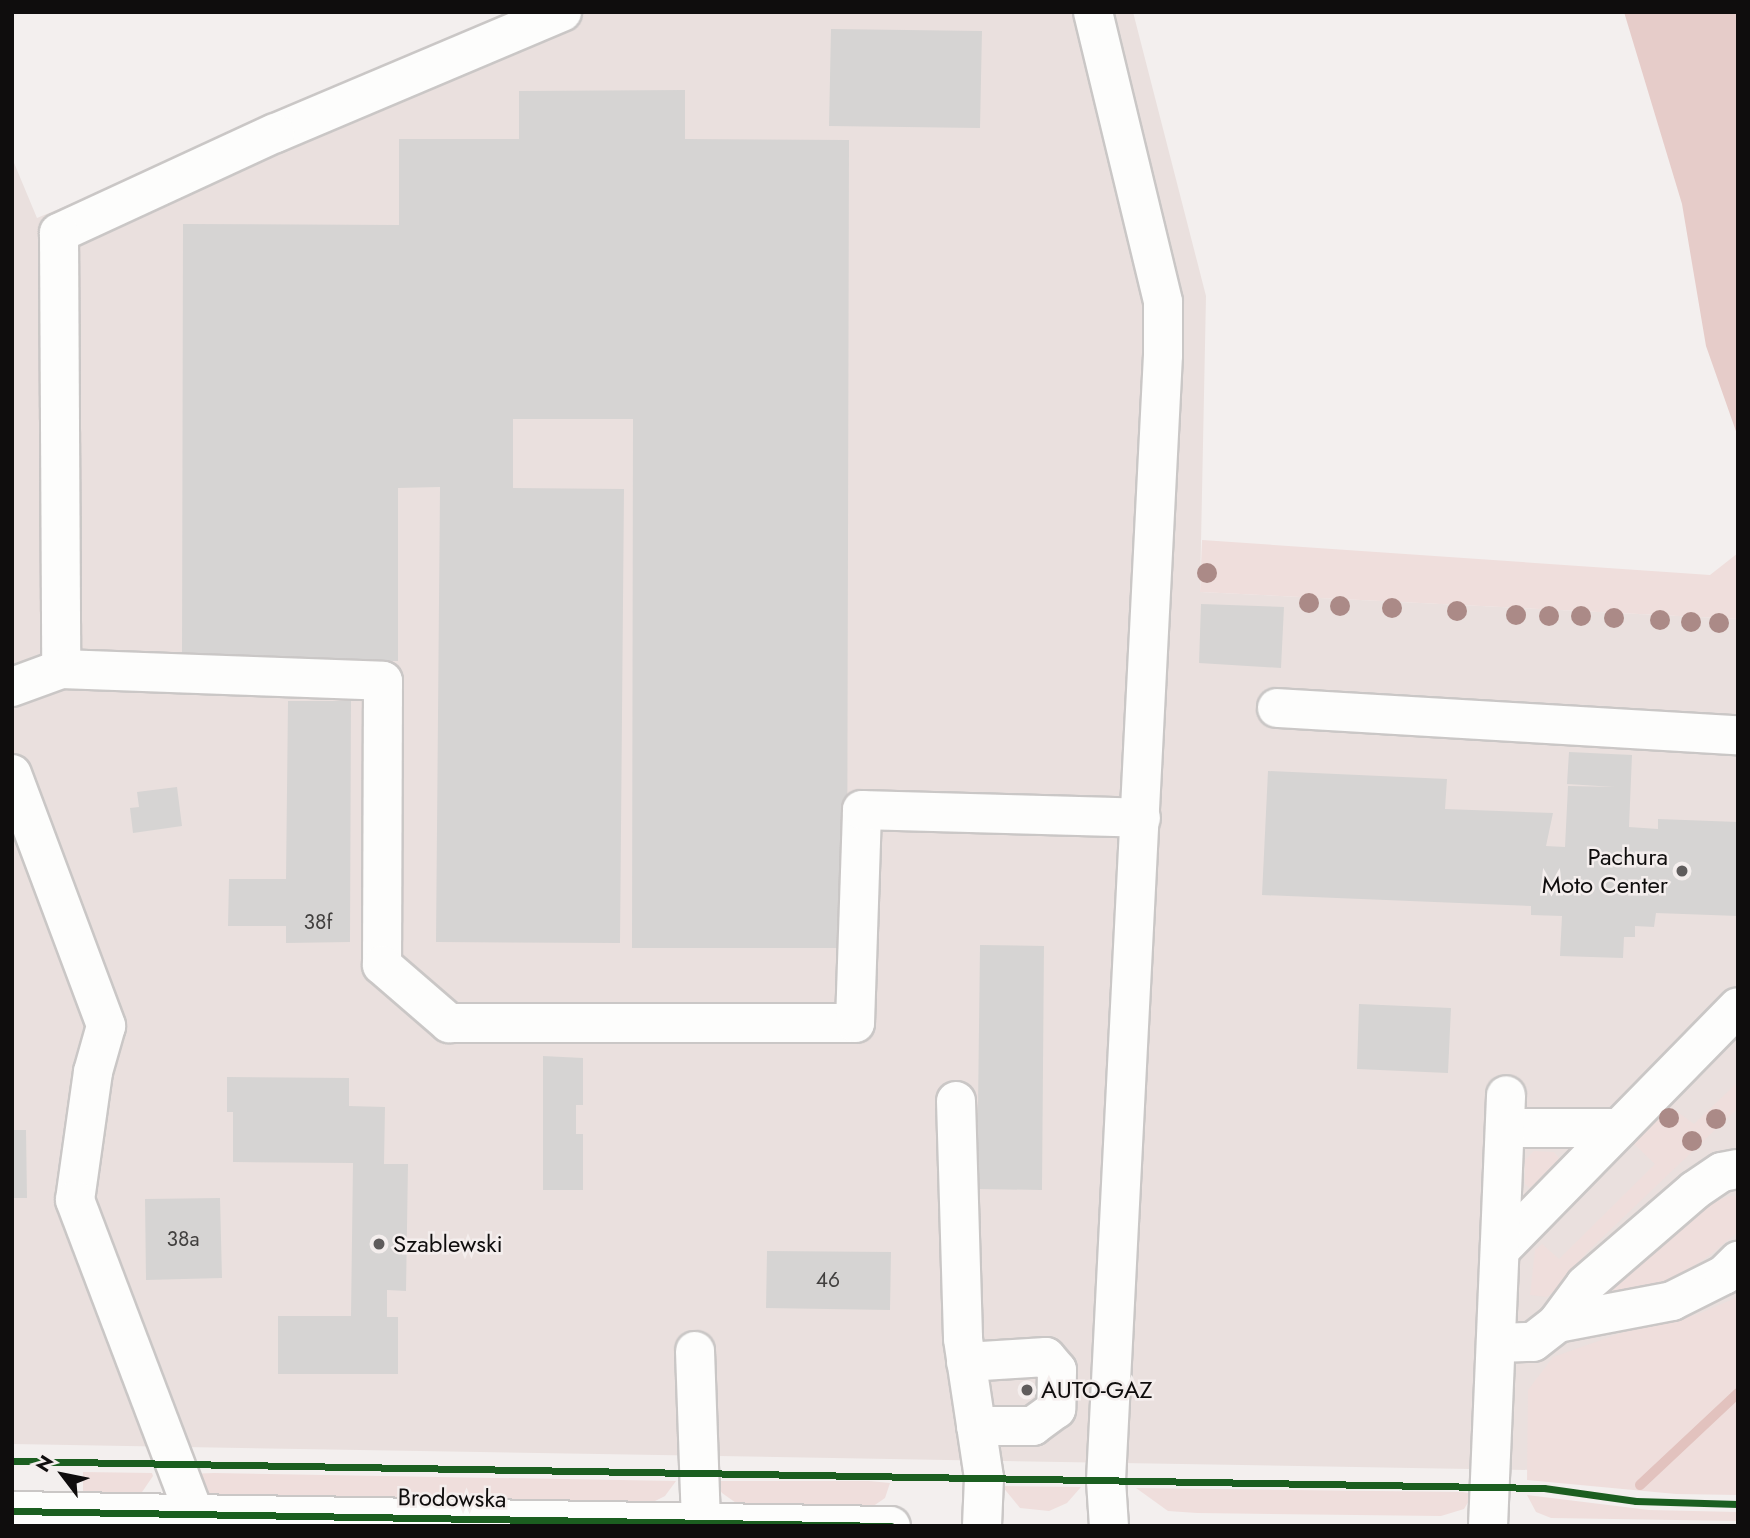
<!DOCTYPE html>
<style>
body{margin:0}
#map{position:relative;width:1750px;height:1538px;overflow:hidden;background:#f3efee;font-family:Jost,sans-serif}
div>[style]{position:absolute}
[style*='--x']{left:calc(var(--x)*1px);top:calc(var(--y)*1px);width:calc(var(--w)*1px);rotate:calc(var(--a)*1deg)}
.built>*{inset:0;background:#eae0de}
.green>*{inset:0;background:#efdedc}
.forest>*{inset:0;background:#e6ccc9}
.stream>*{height:10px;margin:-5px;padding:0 5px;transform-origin:5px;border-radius:5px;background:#e2c2be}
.building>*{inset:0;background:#d6d4d3}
.roads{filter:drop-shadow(2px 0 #cac7c6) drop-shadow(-2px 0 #cac7c6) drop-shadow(0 2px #cac7c6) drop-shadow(0 -2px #cac7c6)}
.minor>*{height:38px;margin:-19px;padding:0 19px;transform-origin:19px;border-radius:19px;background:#fdfdfc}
.cycleway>*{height:7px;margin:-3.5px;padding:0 3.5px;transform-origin:3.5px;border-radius:3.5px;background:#1b5e20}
.trees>*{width:20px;height:20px;margin:-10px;border-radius:50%;background:#ab8a87}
.dots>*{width:19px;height:19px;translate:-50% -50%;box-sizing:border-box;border:4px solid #f4eeed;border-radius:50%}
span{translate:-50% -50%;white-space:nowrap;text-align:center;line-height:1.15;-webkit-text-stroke:5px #f4eeed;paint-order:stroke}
.number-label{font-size:21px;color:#413f3e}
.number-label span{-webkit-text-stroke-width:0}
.poi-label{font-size:24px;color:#0f0d0d}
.right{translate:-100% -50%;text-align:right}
.left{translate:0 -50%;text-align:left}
.street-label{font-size:24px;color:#0f0d0d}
.frame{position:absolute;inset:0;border:14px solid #0f0d0d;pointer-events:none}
.north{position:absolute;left:28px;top:1440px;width:70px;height:70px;-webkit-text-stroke:5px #f4eeed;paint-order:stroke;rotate:302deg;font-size:19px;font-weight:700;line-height:28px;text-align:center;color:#0f0d0d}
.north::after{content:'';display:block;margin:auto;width:24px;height:32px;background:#0f0d0d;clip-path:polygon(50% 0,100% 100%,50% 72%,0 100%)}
</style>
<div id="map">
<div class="built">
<i style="clip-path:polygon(532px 12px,1133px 12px,1206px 296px,1200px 592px,1738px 619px,1738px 1312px,1590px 1471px,12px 1444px,12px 158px,37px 218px)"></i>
</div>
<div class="green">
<i style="clip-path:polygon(1202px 540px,1710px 575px,1738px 553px,1738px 619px,1200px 592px)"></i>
<i style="clip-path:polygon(1738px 1082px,1738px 1108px,1587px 1252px,1557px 1289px,1547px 1297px,1530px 1295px,1535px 1250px,1542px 1244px,1559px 1259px,1655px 1164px,1634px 1144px,1635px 1138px,1668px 1105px,1694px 1124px)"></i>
<i style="clip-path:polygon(1534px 1151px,1554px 1152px,1561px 1161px,1532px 1190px,1525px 1184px,1525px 1160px)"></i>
<i style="clip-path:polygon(1729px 1196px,1738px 1196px,1738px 1232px,1710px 1255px,1679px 1276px,1606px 1303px,1589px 1305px,1699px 1209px)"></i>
<i style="clip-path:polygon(1738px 1297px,1738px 1495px,1676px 1494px,1527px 1480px,1528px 1390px,1553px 1357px,1638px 1327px,1696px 1315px)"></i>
<i style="clip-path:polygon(83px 1472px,152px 1473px,153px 1476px,140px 1495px,83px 1496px)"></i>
<i style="clip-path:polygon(187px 1474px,214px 1473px,676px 1481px,665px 1496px,651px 1503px,204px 1496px)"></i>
<i style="clip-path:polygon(714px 1481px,869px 1481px,890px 1483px,885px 1498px,872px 1507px,739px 1505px,722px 1493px)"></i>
<i style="clip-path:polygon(1002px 1486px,1081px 1487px,1067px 1503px,1049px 1511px,1020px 1508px)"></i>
<i style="clip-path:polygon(1136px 1488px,1463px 1492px,1473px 1494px,1464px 1509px,1441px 1516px,1197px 1513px,1168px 1511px)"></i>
<i style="clip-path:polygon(1527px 1495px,1649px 1510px,1738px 1512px,1738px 1521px,1551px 1518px,1536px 1512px)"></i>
</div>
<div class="forest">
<i style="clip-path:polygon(1624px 12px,1738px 12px,1738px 437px,1706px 346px,1682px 204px)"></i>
</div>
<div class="stream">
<i style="--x:1640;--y:1485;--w:134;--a:-43.2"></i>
</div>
<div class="building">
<i style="clip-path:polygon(831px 29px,982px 31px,980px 128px,829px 126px)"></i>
<i style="clip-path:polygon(685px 90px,685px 139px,849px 140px,847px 948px,632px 948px,633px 419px,513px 419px,513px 488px,624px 489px,620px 943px,436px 942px,440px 487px,398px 488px,398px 661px,182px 660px,183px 224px,399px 225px,399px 139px,519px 139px,519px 91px)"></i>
<i style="clip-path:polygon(1201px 604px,1284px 607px,1281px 668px,1199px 663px)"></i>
<i style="clip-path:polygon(288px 701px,351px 701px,350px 942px,286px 943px,286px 926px,228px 926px,229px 879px,286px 879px)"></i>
<i style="clip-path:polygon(1569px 752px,1632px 755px,1629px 827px,1658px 829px,1658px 819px,1738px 822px,1738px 916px,1656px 913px,1654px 927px,1635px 926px,1635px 937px,1624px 937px,1623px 958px,1560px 956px,1562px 916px,1531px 915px,1531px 906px,1262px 895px,1268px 771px,1447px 779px,1445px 809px,1553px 813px,1546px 846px,1565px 847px,1568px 786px,1615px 787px,1567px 784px)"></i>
<i style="clip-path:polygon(177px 787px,182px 826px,133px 833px,130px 808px,139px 807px,137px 792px)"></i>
<i style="clip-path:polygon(980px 945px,1044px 946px,1042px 1190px,977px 1189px)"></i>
<i style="clip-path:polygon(1359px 1004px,1451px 1008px,1448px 1073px,1357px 1069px)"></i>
<i style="clip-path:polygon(543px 1056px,583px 1058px,583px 1105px,576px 1105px,576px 1134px,583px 1134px,583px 1190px,543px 1190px)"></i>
<i style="clip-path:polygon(227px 1077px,349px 1078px,349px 1106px,385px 1107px,384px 1164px,408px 1164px,406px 1291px,387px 1290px,387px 1317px,398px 1317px,398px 1374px,278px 1374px,278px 1316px,351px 1316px,353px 1163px,233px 1162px,233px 1112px,227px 1112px)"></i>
<i style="clip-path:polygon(12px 1130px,26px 1130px,27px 1198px,12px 1198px)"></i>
<i style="clip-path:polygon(220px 1198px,222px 1278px,146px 1280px,145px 1199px)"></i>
<i style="clip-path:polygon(767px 1251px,891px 1252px,890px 1310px,766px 1308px)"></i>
</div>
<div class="roads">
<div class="minor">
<i style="--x:562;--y:12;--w:311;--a:157.1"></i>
<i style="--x:275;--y:133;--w:238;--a:155.2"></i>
<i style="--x:59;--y:233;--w:436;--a:89.7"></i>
<i style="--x:61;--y:669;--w:322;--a:2.1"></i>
<i style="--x:383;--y:681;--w:284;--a:90.2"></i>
<i style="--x:382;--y:965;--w:89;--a:40.9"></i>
<i style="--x:449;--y:1023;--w:406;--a:0"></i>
<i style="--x:855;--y:1023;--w:213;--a:-88.1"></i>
<i style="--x:862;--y:810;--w:279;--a:1.6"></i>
<i style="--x:1093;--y:12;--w:298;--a:76.4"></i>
<i style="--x:1163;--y:302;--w:53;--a:90"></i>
<i style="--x:1163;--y:355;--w:1127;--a:92.9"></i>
<i style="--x:1106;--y:1481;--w:45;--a:86.2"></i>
<i style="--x:12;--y:687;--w:52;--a:-20.2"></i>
<i style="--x:1277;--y:708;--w:462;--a:3.4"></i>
<i style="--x:12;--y:774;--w:269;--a:69.5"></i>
<i style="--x:106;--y:1026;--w:48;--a:105.8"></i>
<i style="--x:93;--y:1072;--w:129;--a:98"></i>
<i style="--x:75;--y:1200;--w:335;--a:69.2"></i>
<i style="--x:956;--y:1101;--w:238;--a:88.3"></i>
<i style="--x:963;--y:1339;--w:141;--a:81.4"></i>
<i style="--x:984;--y:1478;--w:48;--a:92.4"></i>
<i style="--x:1505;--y:1128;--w:114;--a:0"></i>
<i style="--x:1502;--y:1248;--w:337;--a:-45.6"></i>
<i style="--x:1557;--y:1323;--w:117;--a:-10.8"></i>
<i style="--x:1672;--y:1301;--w:58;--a:-26.6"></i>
<i style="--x:1724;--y:1275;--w:20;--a:-45"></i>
<i style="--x:1497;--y:1343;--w:36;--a:-2"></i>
<i style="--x:1533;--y:1342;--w:31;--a:-38"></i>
<i style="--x:1557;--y:1323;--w:47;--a:-53.6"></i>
<i style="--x:1585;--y:1285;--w:145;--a:-40.8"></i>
<i style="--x:1695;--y:1190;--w:32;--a:-34"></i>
<i style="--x:1722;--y:1172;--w:16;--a:-11"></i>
<i style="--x:695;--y:1351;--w:170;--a:88"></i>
<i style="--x:966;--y:1362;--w:80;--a:-3.6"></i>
<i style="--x:1046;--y:1357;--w:17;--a:50"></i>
<i style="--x:1057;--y:1370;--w:39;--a:91"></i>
<i style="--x:1056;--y:1409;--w:29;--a:144"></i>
<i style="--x:1033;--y:1426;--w:57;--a:180"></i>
<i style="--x:12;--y:1511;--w:879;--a:0.98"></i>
<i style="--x:1488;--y:1526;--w:431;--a:-87.6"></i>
</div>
</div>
<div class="cycleway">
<i style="--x:12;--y:1461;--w:1532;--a:1.01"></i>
<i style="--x:1544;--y:1488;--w:93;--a:8"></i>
<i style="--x:1636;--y:1501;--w:102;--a:1.7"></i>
<i style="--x:12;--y:1511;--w:879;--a:0.98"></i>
</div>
<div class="trees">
<i style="left:1207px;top:573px"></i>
<i style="left:1309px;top:603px"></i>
<i style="left:1340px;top:606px"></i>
<i style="left:1392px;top:608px"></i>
<i style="left:1457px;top:611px"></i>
<i style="left:1516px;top:615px"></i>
<i style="left:1549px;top:616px"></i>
<i style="left:1581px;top:616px"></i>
<i style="left:1614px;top:618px"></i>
<i style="left:1660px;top:620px"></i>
<i style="left:1691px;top:622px"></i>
<i style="left:1719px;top:623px"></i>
<i style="left:1669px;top:1118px"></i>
<i style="left:1716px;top:1119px"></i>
<i style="left:1692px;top:1141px"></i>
</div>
<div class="dots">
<i style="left:1682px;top:871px;background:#5f5c5c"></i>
<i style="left:379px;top:1244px;background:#5f5c5c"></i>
<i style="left:1027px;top:1390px;background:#5f5c5c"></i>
</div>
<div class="number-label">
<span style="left:318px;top:922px">38f</span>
<span style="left:183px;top:1239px">38a</span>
<span style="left:828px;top:1280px">46</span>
</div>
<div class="poi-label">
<span class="right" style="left:1668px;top:871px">Pachura<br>Moto Center</span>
<span class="left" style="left:393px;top:1244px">Szablewski</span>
<span class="left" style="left:1041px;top:1390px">AUTO-GAZ</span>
</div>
<div class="street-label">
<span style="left:452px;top:1498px;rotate:1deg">Brodowska</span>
</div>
<div class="frame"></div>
<div class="north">N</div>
</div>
